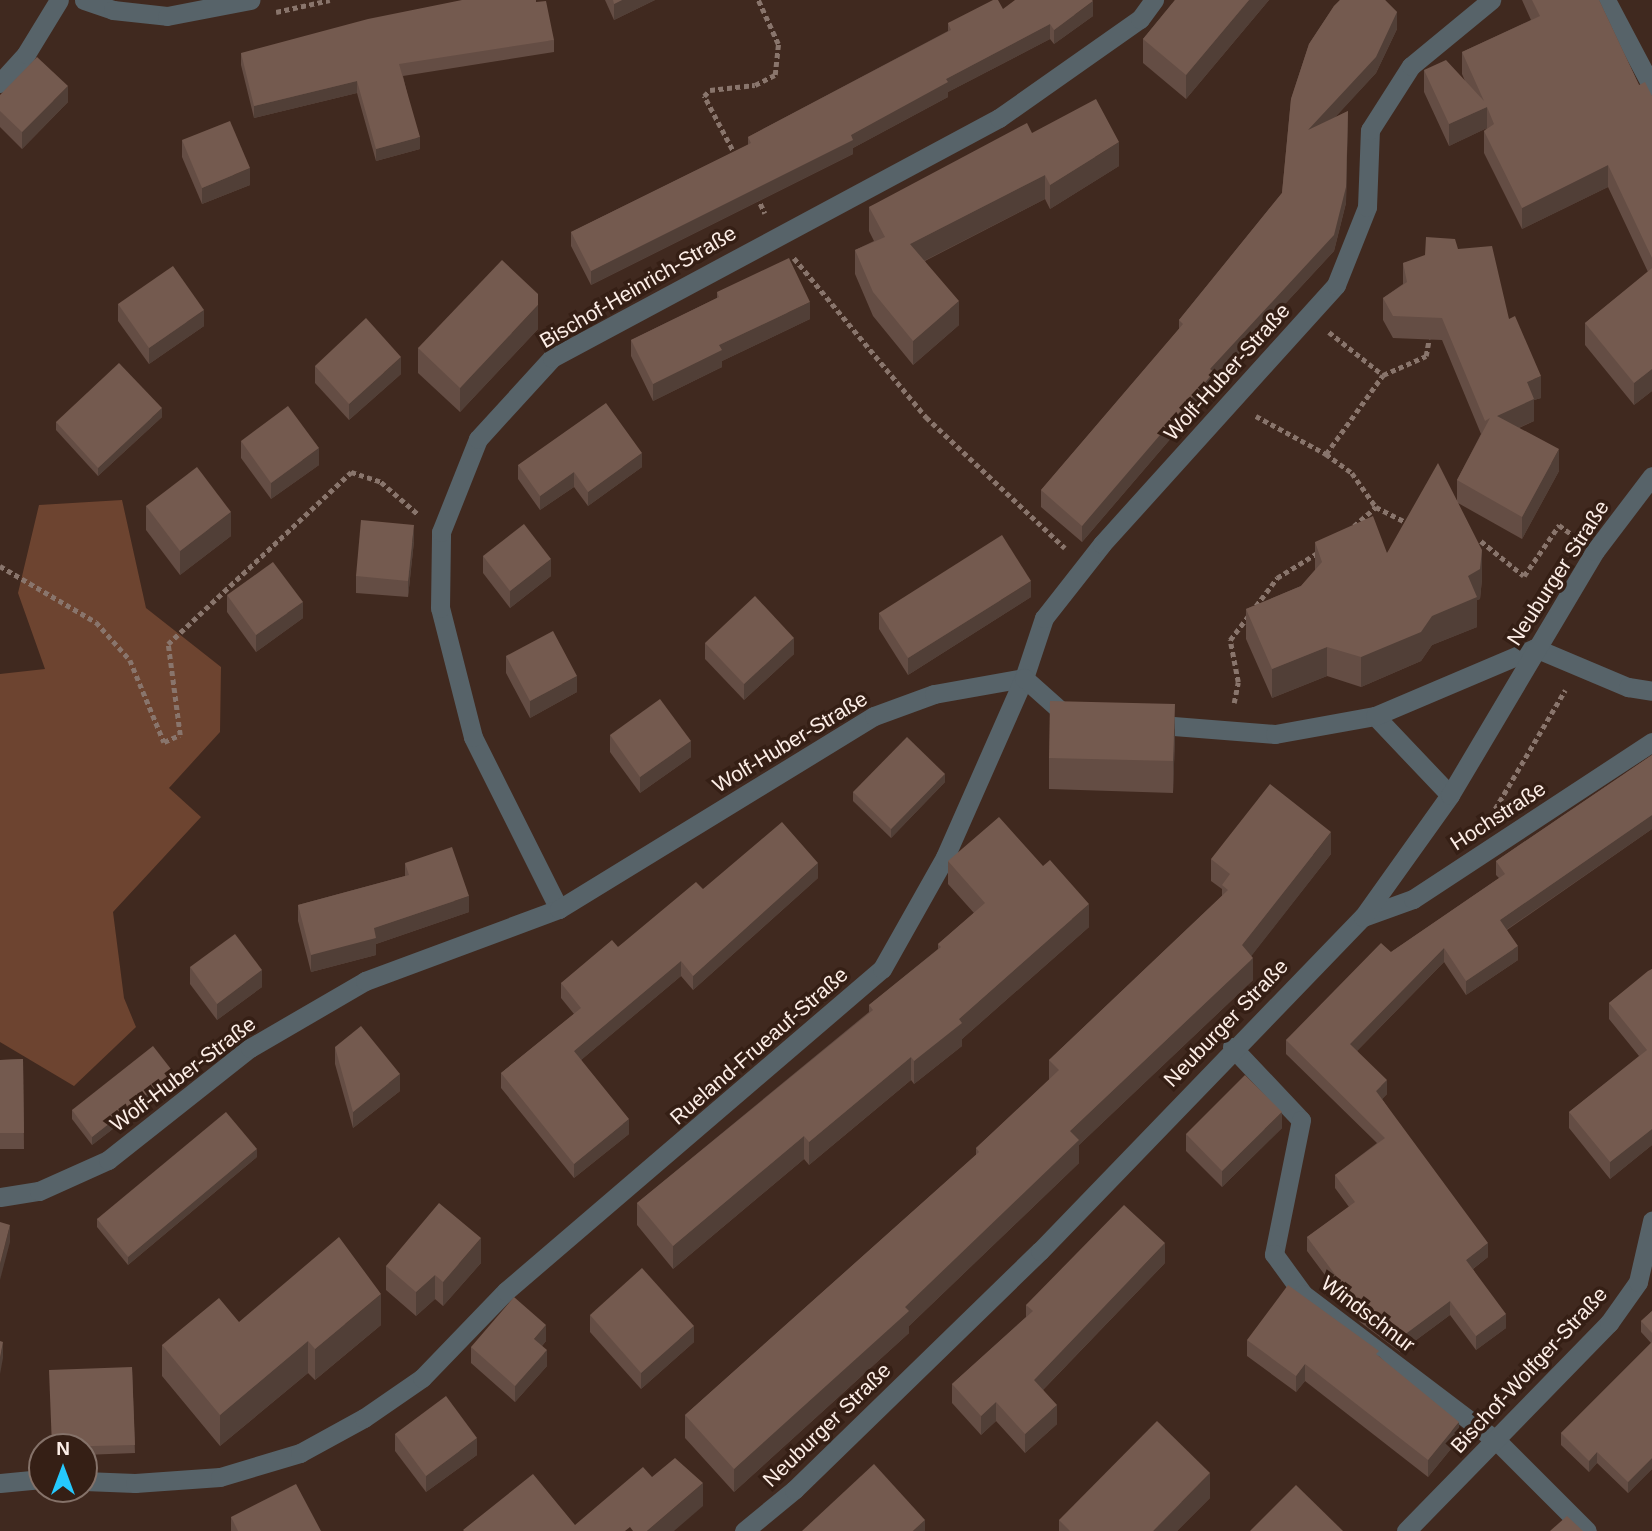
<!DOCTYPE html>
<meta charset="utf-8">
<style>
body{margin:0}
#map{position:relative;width:1652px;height:1531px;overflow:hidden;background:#40291f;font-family:Arial,sans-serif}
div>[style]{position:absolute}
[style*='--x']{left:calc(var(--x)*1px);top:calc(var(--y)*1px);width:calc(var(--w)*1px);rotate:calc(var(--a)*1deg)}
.green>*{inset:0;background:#6d4430}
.path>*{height:4.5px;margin-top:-2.25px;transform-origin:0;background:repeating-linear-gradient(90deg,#89756c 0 5px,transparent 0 8.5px)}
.minor>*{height:19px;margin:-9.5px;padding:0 9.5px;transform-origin:9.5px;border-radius:9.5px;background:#576369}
.tertiary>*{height:19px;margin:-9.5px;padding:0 9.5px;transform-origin:9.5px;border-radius:9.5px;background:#576369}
.wall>*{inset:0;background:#644d44}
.shaded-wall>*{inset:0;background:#513f37}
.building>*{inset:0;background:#745a4f}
span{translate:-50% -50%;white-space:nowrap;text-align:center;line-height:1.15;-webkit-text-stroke:7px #351f15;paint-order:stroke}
.street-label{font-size:21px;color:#fdeee7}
.north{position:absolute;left:28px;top:1433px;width:70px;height:70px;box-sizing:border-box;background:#351f15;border:2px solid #857269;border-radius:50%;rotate:0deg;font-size:19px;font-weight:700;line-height:28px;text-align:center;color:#fdeee7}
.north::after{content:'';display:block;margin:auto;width:24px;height:32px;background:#25c9fe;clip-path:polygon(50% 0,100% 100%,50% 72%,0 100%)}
</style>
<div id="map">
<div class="green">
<i style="clip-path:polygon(122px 500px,146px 608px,221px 667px,220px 732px,169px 788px,201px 817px,113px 912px,124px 998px,136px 1027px,74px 1086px,0 1042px,0 674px,45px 669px,18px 593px,39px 505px)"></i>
</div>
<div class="path">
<i style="--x:276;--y:12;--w:55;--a:-12.5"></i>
<i style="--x:736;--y:157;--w:69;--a:-117.7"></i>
<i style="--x:704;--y:96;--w:8;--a:-45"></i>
<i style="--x:710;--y:90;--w:45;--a:-6.3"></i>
<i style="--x:755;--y:85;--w:22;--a:-27"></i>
<i style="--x:775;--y:75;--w:31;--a:-84"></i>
<i style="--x:778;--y:44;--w:48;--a:-114.4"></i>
<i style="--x:757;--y:196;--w:19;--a:65"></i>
<i style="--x:794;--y:258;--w:207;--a:50.3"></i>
<i style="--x:926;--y:417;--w:191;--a:43.3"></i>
<i style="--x:1329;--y:332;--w:69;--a:38.5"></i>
<i style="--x:1256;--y:416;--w:80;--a:28.5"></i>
<i style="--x:1326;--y:454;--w:32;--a:36"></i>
<i style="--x:1352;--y:473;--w:42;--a:54.8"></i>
<i style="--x:1326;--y:454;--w:97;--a:-54.2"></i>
<i style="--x:1383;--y:375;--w:47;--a:-23.8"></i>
<i style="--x:1426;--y:356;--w:17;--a:-80"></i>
<i style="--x:1354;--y:526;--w:29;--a:-41"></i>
<i style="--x:1376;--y:507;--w:36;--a:27"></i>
<i style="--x:1481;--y:541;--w:55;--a:39.1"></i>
<i style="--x:1524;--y:576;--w:62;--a:-55.5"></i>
<i style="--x:1559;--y:525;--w:17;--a:36"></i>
<i style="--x:0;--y:566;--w:111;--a:30.3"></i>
<i style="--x:96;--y:622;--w:51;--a:48.2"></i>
<i style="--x:130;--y:660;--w:89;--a:67.5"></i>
<i style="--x:164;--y:742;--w:17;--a:-24"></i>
<i style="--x:180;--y:735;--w:92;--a:-97.5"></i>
<i style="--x:168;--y:644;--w:251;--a:-43.2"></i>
<i style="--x:351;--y:472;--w:32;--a:18"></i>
<i style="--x:381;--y:482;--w:49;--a:40.9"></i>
<i style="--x:1234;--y:703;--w:21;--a:-79"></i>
<i style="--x:1238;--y:682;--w:43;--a:-100.8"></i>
<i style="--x:1230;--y:640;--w:78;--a:-52.8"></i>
<i style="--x:1277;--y:578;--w:49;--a:-31.8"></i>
<i style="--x:1495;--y:809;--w:138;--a:-59.5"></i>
</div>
<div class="minor">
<i style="--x:84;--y:0;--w:31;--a:19"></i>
<i style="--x:113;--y:10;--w:54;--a:6.3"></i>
<i style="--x:167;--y:16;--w:85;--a:-10.9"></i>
<i style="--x:1606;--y:0;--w:98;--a:62.1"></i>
<i style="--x:0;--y:83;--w:39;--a:-48"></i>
<i style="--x:26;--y:54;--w:63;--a:-58.6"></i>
<i style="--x:1375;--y:716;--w:109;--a:46.5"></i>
<i style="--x:1148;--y:724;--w:127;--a:4.5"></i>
<i style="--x:1275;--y:734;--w:102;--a:-10.2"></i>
<i style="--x:1375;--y:716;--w:174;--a:-23"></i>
<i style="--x:1535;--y:648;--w:101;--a:22.8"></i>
<i style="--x:1628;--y:687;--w:24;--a:9"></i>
<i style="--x:559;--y:909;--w:192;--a:-116.6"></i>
<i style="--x:473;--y:737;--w:133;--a:-104.3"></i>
<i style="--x:440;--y:608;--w:76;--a:-89.2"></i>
<i style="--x:441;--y:532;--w:100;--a:-68.3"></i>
<i style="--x:478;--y:439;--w:110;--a:-47.6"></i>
<i style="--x:552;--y:358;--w:507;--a:-28.23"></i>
<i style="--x:999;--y:118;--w:172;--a:-35.1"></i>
<i style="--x:1140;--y:19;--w:24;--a:-54"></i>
<i style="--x:1363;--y:917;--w:53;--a:-19.8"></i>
<i style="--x:1413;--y:899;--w:286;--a:-33.3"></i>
<i style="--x:1232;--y:1047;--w:100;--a:46.6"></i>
<i style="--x:1301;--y:1120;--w:137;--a:101.4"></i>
<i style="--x:1274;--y:1254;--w:49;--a:54.1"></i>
<i style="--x:1303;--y:1294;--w:243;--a:37.2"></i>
<i style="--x:1497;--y:1441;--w:127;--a:45"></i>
<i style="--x:0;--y:1197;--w:39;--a:-9"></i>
<i style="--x:39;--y:1191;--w:76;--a:-24.2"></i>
<i style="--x:108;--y:1160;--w:181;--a:-38.3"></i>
<i style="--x:250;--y:1048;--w:133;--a:-30.2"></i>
<i style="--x:365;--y:981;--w:207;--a:-20.4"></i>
<i style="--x:559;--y:909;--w:369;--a:-31.5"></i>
<i style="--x:874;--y:716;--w:64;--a:-20.1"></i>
<i style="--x:934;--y:694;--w:91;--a:-10.1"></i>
<i style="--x:1024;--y:678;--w:63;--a:-71.6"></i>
<i style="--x:1044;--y:618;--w:94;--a:-51.9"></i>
<i style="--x:1102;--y:544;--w:349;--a:-47.9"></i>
<i style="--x:1336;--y:285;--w:84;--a:-68.3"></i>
<i style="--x:1367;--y:207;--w:77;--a:-87.8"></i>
<i style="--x:1370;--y:130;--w:76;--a:-57.4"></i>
<i style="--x:1411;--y:66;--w:104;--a:-39.5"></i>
<i style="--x:84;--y:1481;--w:51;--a:2.2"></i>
<i style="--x:135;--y:1483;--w:85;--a:-4"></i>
<i style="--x:220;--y:1477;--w:84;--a:-16.7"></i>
<i style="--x:300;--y:1453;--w:73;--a:-28.7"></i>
<i style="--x:364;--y:1418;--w:70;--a:-34.6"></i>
<i style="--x:422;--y:1378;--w:121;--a:-46"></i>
<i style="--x:506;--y:1291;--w:495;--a:-40.6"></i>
<i style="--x:882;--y:969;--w:129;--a:-60.6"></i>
<i style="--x:945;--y:857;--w:196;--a:-66.2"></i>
<i style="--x:1024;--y:678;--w:50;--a:41.7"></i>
<i style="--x:1061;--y:711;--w:9;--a:6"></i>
<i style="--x:0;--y:1483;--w:42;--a:-5.4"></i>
<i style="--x:1406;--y:1531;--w:291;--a:-45.7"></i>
<i style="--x:1609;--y:1323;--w:50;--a:-54.7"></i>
<i style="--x:1638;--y:1282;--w:63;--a:-77.1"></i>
</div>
<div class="tertiary">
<i style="--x:744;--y:1531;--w:65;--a:-39.4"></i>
<i style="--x:794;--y:1490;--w:343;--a:-44.2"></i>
<i style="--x:1040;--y:1251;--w:465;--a:-46"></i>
<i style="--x:1363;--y:917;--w:150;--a:-54.5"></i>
<i style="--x:1450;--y:795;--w:284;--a:-59.3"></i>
<i style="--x:1595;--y:551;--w:94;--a:-52.8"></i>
</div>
<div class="wall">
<i style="clip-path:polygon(605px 0,655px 0,614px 20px)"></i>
<i style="clip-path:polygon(1175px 0,1269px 0,1186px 99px,1143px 63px,1143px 39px)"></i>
<i style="clip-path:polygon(1340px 0,1385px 0,1397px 12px,1397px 29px,1376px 73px,1334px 118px,1348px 111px,1346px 203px,1334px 251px,1214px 381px,1214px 388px,1082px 542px,1041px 507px,1041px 490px,1179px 329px,1179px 320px,1282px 193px,1291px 99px,1309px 44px,1334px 6px)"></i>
<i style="clip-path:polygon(1522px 0,1599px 0,1639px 85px,1652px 96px,1652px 391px,1634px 405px,1585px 345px,1585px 323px,1648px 272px,1608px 187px,1522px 229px,1484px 153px,1484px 131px,1487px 128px,1449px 146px,1424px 92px,1424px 70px,1465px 81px,1462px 74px,1462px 52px,1531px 20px)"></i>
<i style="clip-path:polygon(1003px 9px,1093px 16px,1054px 44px,1050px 39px,948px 92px,948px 97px,853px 148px,853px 154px,591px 285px,571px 246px,571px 232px,748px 145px,748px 137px,948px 31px,948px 23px)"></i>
<i style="clip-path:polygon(554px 40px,554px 52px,403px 76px,420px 149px,376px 161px,357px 93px,254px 118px,241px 65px,241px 53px)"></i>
<i style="clip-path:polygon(0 95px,68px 102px,22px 149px,0 127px)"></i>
<i style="clip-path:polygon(1032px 133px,1119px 166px,1050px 209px,1045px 199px,925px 261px,959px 325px,913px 365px,873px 316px,855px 274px,855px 250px,874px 241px,869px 231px,869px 207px)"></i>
<i style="clip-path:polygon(182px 140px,250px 185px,202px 204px,182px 157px)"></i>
<i style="clip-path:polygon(1458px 249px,1509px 319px,1541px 398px,1534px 400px,1534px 421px,1519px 428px,1559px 471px,1522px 539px,1458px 503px,1482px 579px,1480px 599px,1477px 600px,1477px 627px,1432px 645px,1421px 661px,1361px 687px,1327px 676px,1272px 698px,1246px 639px,1246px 609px,1301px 586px,1315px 570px,1315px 542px,1387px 553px,1457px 500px,1457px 480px,1481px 434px,1442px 340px,1393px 338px,1383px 320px,1383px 298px,1403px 284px,1403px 263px)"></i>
<i style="clip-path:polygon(717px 292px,810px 319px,722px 361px,722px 367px,653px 401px,631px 356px,631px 340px,717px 298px)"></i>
<i style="clip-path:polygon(118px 304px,204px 326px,149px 364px,118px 321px)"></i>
<i style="clip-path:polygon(538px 329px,460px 412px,418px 373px,418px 348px)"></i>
<i style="clip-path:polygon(315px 366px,401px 374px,349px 420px,315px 383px)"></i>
<i style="clip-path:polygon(162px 417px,98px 476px,56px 430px,56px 422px)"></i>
<i style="clip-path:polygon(241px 441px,319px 465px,271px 499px,241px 458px)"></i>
<i style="clip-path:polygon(518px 465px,642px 467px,588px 506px,574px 487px,540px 510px,518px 479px)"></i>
<i style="clip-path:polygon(146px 506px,231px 536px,180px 575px,146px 530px)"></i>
<i style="clip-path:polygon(414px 541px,408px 597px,356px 593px,356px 576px)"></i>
<i style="clip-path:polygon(483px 556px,551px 576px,510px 608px,483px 573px)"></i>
<i style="clip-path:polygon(227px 595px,303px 618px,256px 652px,227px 612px)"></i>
<i style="clip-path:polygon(1031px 597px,908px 675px,879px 629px,879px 613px)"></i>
<i style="clip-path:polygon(705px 643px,794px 654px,744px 700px,705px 659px)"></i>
<i style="clip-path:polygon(506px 656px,577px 692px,530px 718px,506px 673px)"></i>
<i style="clip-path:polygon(610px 735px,691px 757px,640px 793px,610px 752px)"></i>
<i style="clip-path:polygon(1175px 736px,1173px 793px,1049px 789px,1049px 758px)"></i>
<i style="clip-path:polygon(1652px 755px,1652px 829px,1507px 930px,1518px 960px,1466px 995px,1444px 962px,1357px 1051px,1387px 1094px,1382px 1099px,1488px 1257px,1473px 1269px,1506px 1328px,1476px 1350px,1450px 1315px,1400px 1352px,1360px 1322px,1307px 1251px,1307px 1237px,1349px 1207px,1335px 1188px,1335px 1175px,1377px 1143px,1286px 1054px,1286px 1040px,1391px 952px,1499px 878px,1496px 875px,1496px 861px)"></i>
<i style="clip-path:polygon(945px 782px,891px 838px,853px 801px,853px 792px)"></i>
<i style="clip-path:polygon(1331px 854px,1251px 956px,1253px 980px,1079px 1145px,1079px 1163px,909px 1326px,909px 1333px,734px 1492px,685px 1438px,685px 1415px,976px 1155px,976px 1148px,1049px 1080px,1049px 1060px,1222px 896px,1222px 889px,1211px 881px,1211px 859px)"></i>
<i style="clip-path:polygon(948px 861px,1089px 927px,962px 1039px,962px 1046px,914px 1084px,911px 1080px,809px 1165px,804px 1159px,673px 1269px,637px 1225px,637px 1203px,869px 1012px,869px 1005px,938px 949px,938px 944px,974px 913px,948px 884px)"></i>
<i style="clip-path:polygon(405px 863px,469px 912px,376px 944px,376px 955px,311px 972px,298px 921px,298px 905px,405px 876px)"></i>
<i style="clip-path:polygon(818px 878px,693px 990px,681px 976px,581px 1060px,629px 1134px,574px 1178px,501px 1088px,501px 1073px,574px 1014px,561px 998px,561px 983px,618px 947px,703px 889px)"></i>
<i style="clip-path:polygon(190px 967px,262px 987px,217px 1020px,190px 984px)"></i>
<i style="clip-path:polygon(1652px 969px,1652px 1145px,1610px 1179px,1569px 1128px,1569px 1112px,1639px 1056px,1609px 1019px,1609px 1003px)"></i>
<i style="clip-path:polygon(335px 1047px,400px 1091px,353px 1128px,335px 1064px)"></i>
<i style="clip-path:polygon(23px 1059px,24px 1149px,0 1149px,0 1060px)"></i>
<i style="clip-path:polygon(174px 1082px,92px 1145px,72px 1119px,72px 1110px)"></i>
<i style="clip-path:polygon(1282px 1128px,1222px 1187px,1186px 1151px,1186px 1134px)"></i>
<i style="clip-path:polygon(257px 1157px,128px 1265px,97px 1227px,97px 1219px)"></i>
<i style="clip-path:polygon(481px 1263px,443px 1306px,435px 1299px,416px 1316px,386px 1290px,386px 1266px)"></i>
<i style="clip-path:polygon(1165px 1263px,1043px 1390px,1057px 1424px,1025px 1453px,996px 1421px,981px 1435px,952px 1403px,952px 1384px,1026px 1317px,1026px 1305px)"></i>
<i style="clip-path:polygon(1652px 1311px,1652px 1469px,1628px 1493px,1597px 1463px,1589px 1472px,1561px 1445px,1561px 1433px,1651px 1343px,1641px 1332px,1641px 1321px)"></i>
<i style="clip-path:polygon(590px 1315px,694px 1342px,641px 1389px,590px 1332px)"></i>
<i style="clip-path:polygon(239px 1322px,381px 1325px,315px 1380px,308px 1373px,220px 1446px,162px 1376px,162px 1345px)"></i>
<i style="clip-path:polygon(1247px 1340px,1379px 1356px,1459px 1439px,1428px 1477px,1305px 1381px,1296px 1392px,1247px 1356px)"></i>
<i style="clip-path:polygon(546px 1341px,542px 1346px,547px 1366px,515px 1402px,471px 1363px,471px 1347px)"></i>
<i style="clip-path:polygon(132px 1367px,135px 1453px,84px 1455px,84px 1447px,52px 1447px)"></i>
<i style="clip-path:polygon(395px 1434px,477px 1455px,426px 1492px,395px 1451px)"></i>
<i style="clip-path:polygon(1210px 1498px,1177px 1531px,1059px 1531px,1059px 1520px)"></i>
<i style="clip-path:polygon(231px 1517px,321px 1531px,231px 1531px)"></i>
</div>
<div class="shaded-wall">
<i style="clip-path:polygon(622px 0,655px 0,614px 20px,614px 4px)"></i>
<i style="clip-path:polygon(1249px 0,1269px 0,1186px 99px,1186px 75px)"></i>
<i style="clip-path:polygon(1093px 1px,1093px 16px,1054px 44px,1054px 30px)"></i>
<i style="clip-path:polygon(1397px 12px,1397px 29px,1376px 73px,1308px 147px,1308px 130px)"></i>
<i style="clip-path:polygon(1050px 24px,1050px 39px,948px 92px,948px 97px,853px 148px,853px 154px,591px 285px,591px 271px,851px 135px,946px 79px)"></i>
<i style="clip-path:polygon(357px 81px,357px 93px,254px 118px,254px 106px)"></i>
<i style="clip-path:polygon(68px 86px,68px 102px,22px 149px,22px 132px)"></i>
<i style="clip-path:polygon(1487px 107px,1487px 128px,1449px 146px,1449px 124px)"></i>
<i style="clip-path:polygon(1348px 111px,1346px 203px,1334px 251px,1214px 381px,1214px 388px,1082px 542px,1082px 526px,1210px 369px)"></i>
<i style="clip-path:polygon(420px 137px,420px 149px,376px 161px,376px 149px)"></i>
<i style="clip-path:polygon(1119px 142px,1119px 166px,1050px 209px,1050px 185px)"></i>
<i style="clip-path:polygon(1608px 165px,1608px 187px,1522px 229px,1522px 208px)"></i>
<i style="clip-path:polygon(250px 168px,250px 185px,202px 204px,202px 188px)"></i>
<i style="clip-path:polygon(1045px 175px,1045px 199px,910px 268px,910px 244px)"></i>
<i style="clip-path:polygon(959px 301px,959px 325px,913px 365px,913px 341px)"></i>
<i style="clip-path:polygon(810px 302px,810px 319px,722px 361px,722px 367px,653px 401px,653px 384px,719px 345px)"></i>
<i style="clip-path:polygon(538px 305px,538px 329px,460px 412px,460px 388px)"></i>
<i style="clip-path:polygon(204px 310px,204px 326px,149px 364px,149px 348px)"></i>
<i style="clip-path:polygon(401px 357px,401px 374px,349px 420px,349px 404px)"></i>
<i style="clip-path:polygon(1652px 369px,1652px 391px,1634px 405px,1634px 383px)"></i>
<i style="clip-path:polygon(1541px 376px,1541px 398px,1534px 400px,1534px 421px,1497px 437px,1497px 416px,1527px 382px)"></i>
<i style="clip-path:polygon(162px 408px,162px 417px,98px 476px,98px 468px)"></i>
<i style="clip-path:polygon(319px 448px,319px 465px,271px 499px,271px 483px)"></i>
<i style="clip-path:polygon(1559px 449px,1559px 471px,1522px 539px,1522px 517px)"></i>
<i style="clip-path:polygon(642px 453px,642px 467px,588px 506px,588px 492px)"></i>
<i style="clip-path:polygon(574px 472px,574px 487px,540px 510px,540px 496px)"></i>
<i style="clip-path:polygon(231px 512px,231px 536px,180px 575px,180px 551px)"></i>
<i style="clip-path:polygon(414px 525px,414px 541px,408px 597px,408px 581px)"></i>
<i style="clip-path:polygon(1482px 550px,1482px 579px,1480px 599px,1477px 600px,1477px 627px,1432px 645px,1421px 661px,1361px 687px,1361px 657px,1432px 616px,1468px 576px)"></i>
<i style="clip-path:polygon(551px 559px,551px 576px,510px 608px,510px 591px)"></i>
<i style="clip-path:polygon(1031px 581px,1031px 597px,908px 675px,908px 658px)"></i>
<i style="clip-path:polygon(303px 602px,303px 618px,256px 652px,256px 635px)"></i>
<i style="clip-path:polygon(794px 638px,794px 654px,744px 700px,744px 684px)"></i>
<i style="clip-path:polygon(1327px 647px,1327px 676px,1272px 698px,1272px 669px)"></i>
<i style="clip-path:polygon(577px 676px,577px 692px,530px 718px,530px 701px)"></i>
<i style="clip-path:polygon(1175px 704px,1175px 736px,1173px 793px,1173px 761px)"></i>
<i style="clip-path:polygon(691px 741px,691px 757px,640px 793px,640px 777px)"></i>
<i style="clip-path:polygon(945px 774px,945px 782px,891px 838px,891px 829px)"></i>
<i style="clip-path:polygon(1652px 815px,1652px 829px,1500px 934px,1500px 920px)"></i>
<i style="clip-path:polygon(1331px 832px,1331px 854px,1242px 968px,1242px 945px)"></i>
<i style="clip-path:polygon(818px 863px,818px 878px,693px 990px,693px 976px)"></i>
<i style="clip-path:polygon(469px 896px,469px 912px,376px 944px,376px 955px,311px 972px,311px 955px,374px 928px)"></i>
<i style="clip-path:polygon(1089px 904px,1089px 927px,962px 1039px,962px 1046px,914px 1084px,914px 1061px,959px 1019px)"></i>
<i style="clip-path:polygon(1518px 946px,1518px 960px,1466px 995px,1466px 981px)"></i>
<i style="clip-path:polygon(1444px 948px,1444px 962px,1350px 1058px,1350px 1044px)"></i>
<i style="clip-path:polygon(1253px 958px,1253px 980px,1079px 1145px,1079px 1163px,909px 1326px,909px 1333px,734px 1492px,734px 1469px,905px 1307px,1070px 1131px)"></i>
<i style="clip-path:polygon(681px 961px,681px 976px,574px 1066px,574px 1051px)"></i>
<i style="clip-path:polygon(262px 970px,262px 987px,217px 1020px,217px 1004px)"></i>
<i style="clip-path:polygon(911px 1057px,911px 1080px,809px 1165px,809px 1142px)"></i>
<i style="clip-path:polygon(174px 1073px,174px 1082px,92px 1145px,92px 1137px)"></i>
<i style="clip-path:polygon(400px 1074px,400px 1091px,353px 1128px,353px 1112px)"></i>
<i style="clip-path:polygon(1387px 1080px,1387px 1094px,1376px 1105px,1376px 1091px)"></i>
<i style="clip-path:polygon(1282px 1112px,1282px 1128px,1222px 1187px,1222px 1171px)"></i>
<i style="clip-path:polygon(629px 1119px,629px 1134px,574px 1178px,574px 1164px)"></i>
<i style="clip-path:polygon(1652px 1129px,1652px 1145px,1610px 1179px,1610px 1162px)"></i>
<i style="clip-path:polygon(804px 1136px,804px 1159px,673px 1269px,673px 1246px)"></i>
<i style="clip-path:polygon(257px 1149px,257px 1157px,128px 1265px,128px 1257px)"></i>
<i style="clip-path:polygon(10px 1225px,10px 1242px,0 1280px,0 1264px)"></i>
<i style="clip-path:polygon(481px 1238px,481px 1263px,443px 1306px,443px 1282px)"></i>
<i style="clip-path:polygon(1165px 1243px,1165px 1263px,1034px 1399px,1034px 1380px)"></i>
<i style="clip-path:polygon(1488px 1243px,1488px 1257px,1466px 1274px,1466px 1260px)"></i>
<i style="clip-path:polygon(435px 1275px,435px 1299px,416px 1316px,416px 1292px)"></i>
<i style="clip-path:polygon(381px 1294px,381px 1325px,315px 1380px,315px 1349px)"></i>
<i style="clip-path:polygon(1450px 1301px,1450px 1315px,1400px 1352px,1400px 1338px)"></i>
<i style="clip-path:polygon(1506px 1314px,1506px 1328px,1476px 1350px,1476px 1336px)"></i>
<i style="clip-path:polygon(546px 1325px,546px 1341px,534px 1355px,534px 1339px)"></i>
<i style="clip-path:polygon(694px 1326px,694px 1342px,641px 1389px,641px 1373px)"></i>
<i style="clip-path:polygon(308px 1341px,308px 1373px,220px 1446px,220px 1415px)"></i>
<i style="clip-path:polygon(3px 1342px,3px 1358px,0 1374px,0 1358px)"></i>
<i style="clip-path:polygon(547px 1350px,547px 1366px,515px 1402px,515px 1386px)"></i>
<i style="clip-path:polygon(1305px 1364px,1305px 1381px,1296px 1392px,1296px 1376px)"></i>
<i style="clip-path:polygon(996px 1402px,996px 1421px,981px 1435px,981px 1416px)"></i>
<i style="clip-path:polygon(1057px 1405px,1057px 1424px,1025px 1453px,1025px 1434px)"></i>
<i style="clip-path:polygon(1459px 1422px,1459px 1439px,1428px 1477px,1428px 1460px)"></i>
<i style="clip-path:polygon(477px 1438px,477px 1455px,426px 1492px,426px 1476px)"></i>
<i style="clip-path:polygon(1597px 1452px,1597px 1463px,1589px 1472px,1589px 1461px)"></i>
<i style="clip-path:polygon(1652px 1458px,1652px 1469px,1628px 1493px,1628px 1482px)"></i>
<i style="clip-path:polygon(1210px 1473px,1210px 1498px,1177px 1531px,1153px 1531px)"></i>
<i style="clip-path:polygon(703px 1483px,703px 1506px,674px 1531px,647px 1531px)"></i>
<i style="clip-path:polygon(925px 1520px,925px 1531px,913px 1531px)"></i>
</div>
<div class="building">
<i style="clip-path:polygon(462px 0,536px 0,536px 2px,546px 1px,554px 40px,399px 64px,420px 137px,376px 149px,357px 81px,254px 106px,241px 53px,368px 19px)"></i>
<i style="clip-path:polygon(613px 0,622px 0,614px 4px)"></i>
<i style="clip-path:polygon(993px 0,998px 0,1003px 9px,1015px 0,1092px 0,1093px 1px,1054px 30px,1050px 24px,946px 79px,948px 82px,851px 135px,853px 140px,591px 271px,571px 232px,751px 143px,748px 137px,951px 30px,948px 23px)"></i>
<i style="clip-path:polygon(1175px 0,1249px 0,1186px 75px,1143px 39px)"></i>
<i style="clip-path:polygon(1340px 0,1385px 0,1397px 12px,1376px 57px,1308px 130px,1348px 111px,1346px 187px,1334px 235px,1210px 369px,1214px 372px,1082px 526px,1041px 490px,1183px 324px,1179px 320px,1282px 193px,1291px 99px,1309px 44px,1334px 6px)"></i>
<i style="clip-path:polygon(1532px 0,1599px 0,1639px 85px,1645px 82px,1652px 96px,1652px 258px,1608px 165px,1522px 208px,1484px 131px,1494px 124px,1487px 107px,1449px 124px,1424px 70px,1446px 60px,1484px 101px,1462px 52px,1540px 16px)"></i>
<i style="clip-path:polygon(37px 57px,68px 86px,22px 132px,0 111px,0 95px)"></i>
<i style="clip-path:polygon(1096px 99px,1119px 142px,1050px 185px,1045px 175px,910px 244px,959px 301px,913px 341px,873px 292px,855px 250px,885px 237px,869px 207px,1027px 123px,1032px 133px)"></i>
<i style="clip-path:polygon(230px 121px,250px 168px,202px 188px,182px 140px)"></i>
<i style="clip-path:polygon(1426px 237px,1455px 239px,1458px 249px,1492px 246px,1509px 319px,1515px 316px,1541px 376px,1527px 382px,1534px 399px,1497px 416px,1559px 449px,1522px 517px,1457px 480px,1490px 418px,1485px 421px,1442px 318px,1393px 316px,1383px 298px,1407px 282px,1403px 263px,1425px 255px)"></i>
<i style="clip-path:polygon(789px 258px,810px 302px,719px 345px,722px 350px,653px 384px,631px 340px,719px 297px,717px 292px)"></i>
<i style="clip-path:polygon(502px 260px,538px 294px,538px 305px,460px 388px,418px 348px)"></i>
<i style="clip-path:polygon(173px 266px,204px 310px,149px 348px,118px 304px)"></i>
<i style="clip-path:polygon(1652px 268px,1652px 369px,1634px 383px,1585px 323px)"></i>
<i style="clip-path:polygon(366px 318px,401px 357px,349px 404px,315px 366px)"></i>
<i style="clip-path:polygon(119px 363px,162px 408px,98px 468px,56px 422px)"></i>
<i style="clip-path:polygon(606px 403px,642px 453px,588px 492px,574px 472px,540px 496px,518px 465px)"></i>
<i style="clip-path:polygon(288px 406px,319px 448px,271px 483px,241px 441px)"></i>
<i style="clip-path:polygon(1438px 463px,1482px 550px,1480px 569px,1468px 576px,1477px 597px,1432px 616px,1421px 632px,1361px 657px,1327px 647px,1272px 669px,1246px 609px,1301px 586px,1322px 562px,1315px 542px,1373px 516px,1387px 553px)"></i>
<i style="clip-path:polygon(197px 467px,231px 512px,180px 551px,146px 506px)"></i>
<i style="clip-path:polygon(361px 520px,414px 525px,408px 581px,356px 576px)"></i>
<i style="clip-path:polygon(524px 524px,551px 559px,510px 591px,483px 556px)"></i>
<i style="clip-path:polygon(1002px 535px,1031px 581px,908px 658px,879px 613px)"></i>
<i style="clip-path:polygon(273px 562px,303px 602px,256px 635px,227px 595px)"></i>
<i style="clip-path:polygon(755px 596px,794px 638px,744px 684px,705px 643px)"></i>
<i style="clip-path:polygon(553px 631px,577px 676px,530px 701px,506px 656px)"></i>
<i style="clip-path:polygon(660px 699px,691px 741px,640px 777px,610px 735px)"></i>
<i style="clip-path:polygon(1050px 701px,1175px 704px,1173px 761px,1049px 758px)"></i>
<i style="clip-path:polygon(907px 737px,945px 774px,891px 829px,853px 792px)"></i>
<i style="clip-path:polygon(1652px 755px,1652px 815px,1500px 920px,1518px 946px,1466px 981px,1444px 948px,1350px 1044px,1387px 1080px,1376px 1091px,1488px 1243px,1466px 1260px,1506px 1314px,1476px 1336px,1450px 1301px,1400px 1338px,1360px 1308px,1307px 1237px,1355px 1202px,1335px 1175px,1385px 1138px,1286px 1040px,1381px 943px,1391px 952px,1505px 874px,1496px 861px)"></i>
<i style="clip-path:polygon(1270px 784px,1331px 832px,1242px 945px,1253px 958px,1070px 1131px,1079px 1140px,905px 1307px,909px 1311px,734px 1469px,685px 1415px,979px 1152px,976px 1148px,1059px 1070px,1049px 1060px,1228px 890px,1222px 885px,1230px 874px,1211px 859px)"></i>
<i style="clip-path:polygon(999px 817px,1043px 866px,1050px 860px,1089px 904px,959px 1019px,962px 1023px,914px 1061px,911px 1057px,809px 1142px,804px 1136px,673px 1246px,637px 1203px,873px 1010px,869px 1005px,941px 947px,938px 944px,985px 903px,948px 861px)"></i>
<i style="clip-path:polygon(782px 822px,818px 863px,693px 976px,681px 961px,574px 1051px,629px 1119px,574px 1164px,501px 1073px,581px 1008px,561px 983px,612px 940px,618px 947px,696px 882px,703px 889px)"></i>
<i style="clip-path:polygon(452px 847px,469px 896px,374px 928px,376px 938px,311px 955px,298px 905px,409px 875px,405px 863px)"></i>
<i style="clip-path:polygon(235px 934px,262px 970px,217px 1004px,190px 967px)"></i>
<i style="clip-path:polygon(1652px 969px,1652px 1129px,1610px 1162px,1569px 1112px,1647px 1050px,1609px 1003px,1648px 971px)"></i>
<i style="clip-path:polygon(361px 1026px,400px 1074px,353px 1112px,335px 1047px)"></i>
<i style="clip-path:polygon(153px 1046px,174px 1073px,92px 1137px,72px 1110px)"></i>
<i style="clip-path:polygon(23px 1059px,24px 1133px,0 1133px,0 1060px)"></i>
<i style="clip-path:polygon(1245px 1075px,1282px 1112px,1222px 1171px,1186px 1134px)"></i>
<i style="clip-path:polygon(226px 1112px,257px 1149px,128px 1257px,97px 1219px)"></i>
<i style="clip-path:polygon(439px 1203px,481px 1238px,443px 1282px,435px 1275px,416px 1292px,386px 1266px)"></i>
<i style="clip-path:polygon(1124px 1205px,1165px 1243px,1034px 1380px,1057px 1405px,1025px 1434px,996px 1402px,981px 1416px,952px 1384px,1033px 1311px,1026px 1305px)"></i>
<i style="clip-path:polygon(0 1222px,10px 1225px,0 1264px)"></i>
<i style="clip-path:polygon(339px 1237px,381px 1294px,315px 1349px,308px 1341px,220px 1415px,162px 1345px,219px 1298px,239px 1322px)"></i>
<i style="clip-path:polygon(642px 1268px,694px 1326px,641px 1373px,590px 1315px)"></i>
<i style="clip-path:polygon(1288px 1285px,1379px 1351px,1376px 1354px,1459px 1422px,1428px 1460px,1305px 1364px,1296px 1376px,1247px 1340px)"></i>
<i style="clip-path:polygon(514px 1297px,546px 1325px,534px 1339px,547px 1350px,515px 1386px,471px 1347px)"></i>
<i style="clip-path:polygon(1652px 1311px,1652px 1333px,1641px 1321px)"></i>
<i style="clip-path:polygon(0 1341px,3px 1342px,0 1358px)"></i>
<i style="clip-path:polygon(1652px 1342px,1652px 1458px,1628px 1482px,1597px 1452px,1589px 1461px,1561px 1433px)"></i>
<i style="clip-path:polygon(132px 1367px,135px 1445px,52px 1447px,49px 1370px)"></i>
<i style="clip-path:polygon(446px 1396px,477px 1438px,426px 1476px,395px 1434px)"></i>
<i style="clip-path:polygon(1157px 1421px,1210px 1473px,1153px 1531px,1070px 1531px,1059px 1520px)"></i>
<i style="clip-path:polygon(675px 1458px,703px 1483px,647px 1531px,633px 1531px,630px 1527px,625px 1531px,464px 1531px,463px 1530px,533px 1474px,575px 1525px,643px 1467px,652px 1477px)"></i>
<i style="clip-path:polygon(874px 1464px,925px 1520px,913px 1531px,802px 1531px)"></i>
<i style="clip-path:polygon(296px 1484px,321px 1531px,238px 1531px,231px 1517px)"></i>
<i style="clip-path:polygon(1296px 1485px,1343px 1531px,1250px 1531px)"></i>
<i style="clip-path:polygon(1567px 1516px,1583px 1531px,1550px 1531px)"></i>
</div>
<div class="street-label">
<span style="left:638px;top:287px;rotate:-30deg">Bischof-Heinrich-Straße</span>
<span style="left:1227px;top:372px;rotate:-48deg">Wolf-Huber-Straße</span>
<span style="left:1558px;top:573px;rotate:-57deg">Neuburger Straße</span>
<span style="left:790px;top:742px;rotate:-31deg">Wolf-Huber-Straße</span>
<span style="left:1498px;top:816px;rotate:-33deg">Hochstraße</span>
<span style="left:1226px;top:1023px;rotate:-46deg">Neuburger Straße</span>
<span style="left:759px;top:1046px;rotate:-41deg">Rueland-Frueauf-Straße</span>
<span style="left:183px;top:1074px;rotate:-37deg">Wolf-Huber-Straße</span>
<span style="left:1368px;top:1314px;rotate:37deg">Windschnur</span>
<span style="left:1529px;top:1370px;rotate:-47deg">Bischof-Wolfger-Straße</span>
<span style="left:827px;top:1425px;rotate:-44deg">Neuburger Straße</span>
</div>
<div class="north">N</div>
</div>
